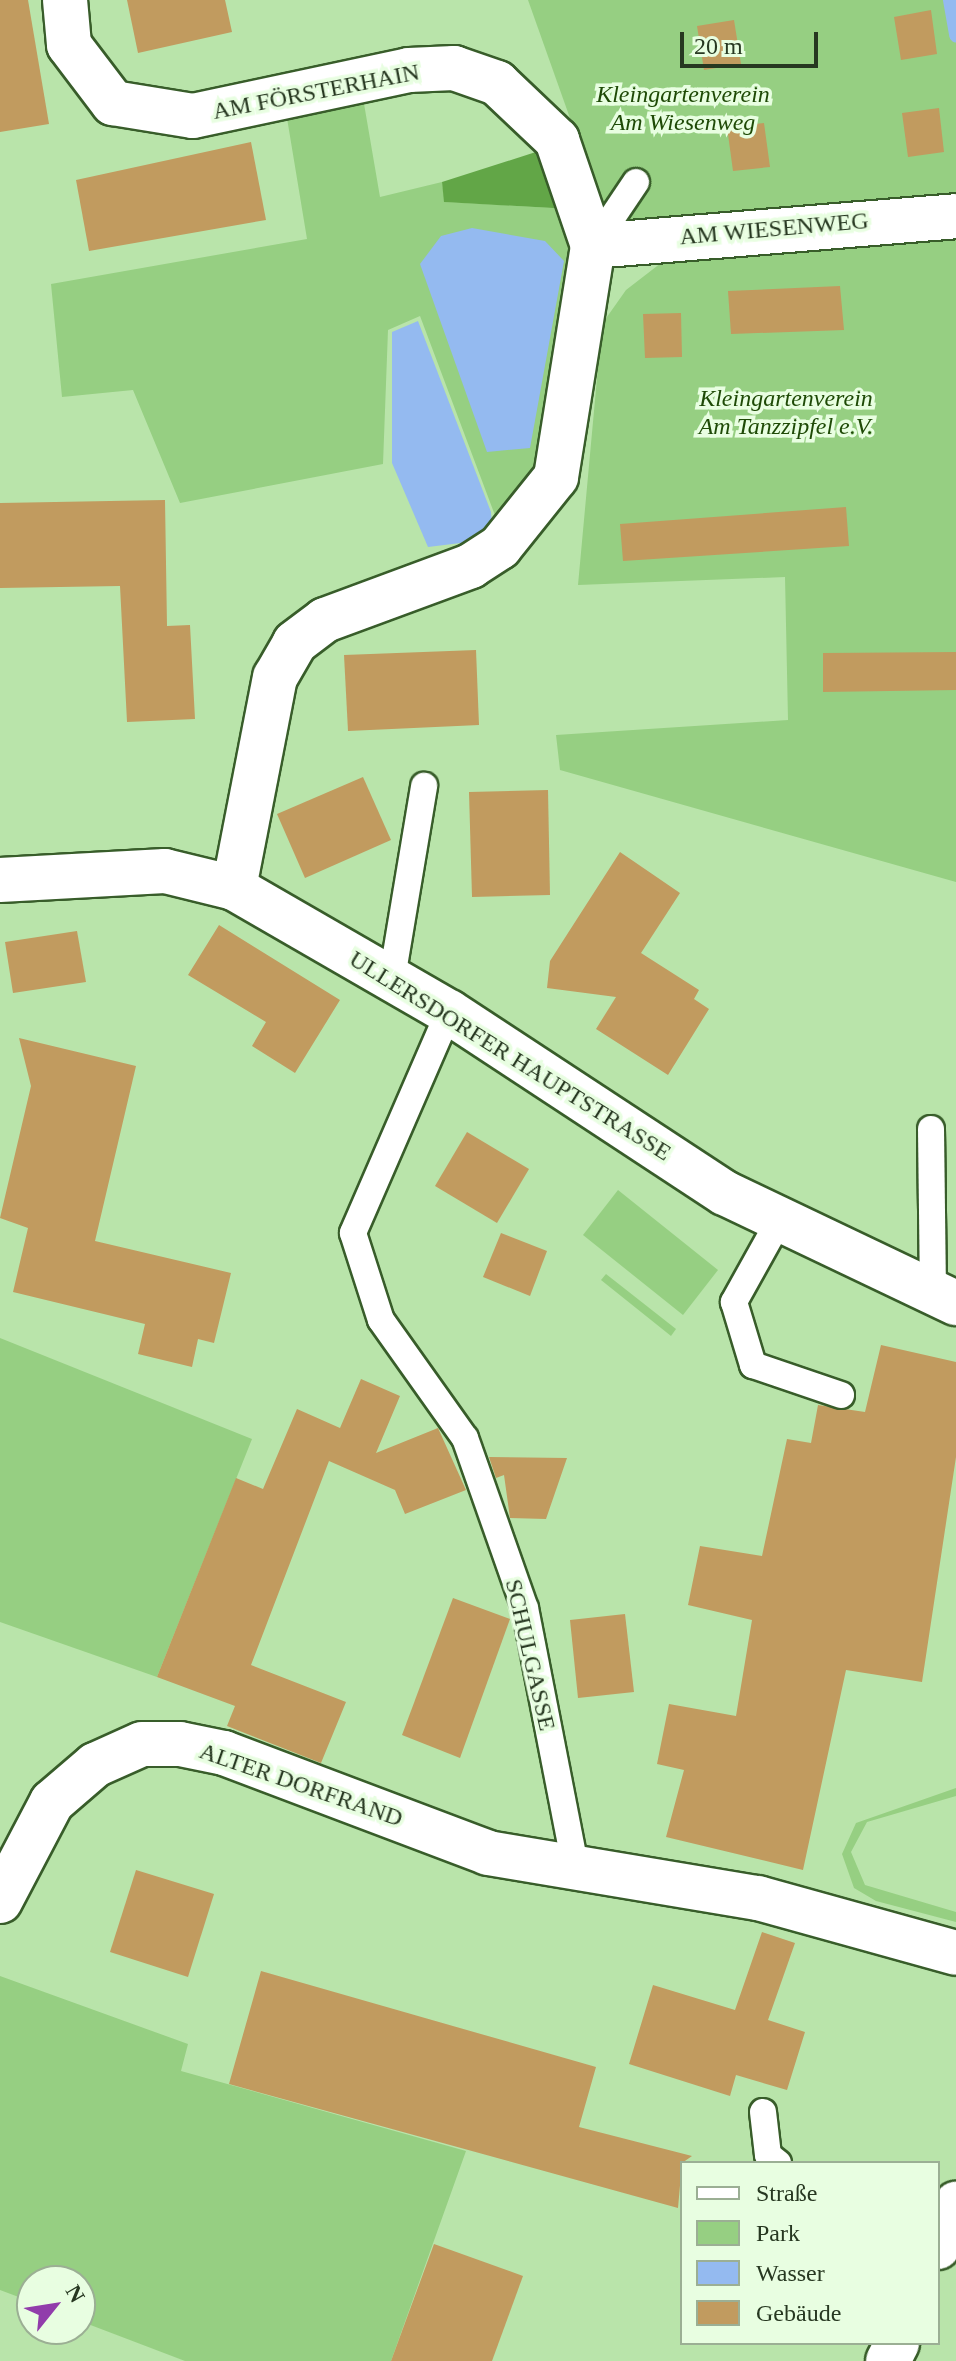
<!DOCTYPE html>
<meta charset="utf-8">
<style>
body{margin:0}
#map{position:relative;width:956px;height:2361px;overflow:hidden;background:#b9e4aa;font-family:Georgia,serif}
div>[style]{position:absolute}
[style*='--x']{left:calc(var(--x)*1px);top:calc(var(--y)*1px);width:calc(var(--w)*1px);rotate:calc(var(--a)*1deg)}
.green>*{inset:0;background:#96cf82}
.forest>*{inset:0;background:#62a647}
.water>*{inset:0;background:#94baf0}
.stream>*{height:14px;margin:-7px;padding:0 7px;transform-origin:7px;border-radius:7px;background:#94baf0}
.building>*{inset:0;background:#c19b5f}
.roads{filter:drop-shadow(2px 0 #385d2a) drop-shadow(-2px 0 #385d2a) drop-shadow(0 2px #385d2a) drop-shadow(0 -2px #385d2a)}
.lane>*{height:26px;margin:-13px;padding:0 13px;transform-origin:13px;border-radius:13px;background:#fff}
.street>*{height:44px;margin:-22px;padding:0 22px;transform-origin:22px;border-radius:22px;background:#fff}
.secondary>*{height:44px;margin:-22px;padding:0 22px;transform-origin:22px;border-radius:22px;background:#fff}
span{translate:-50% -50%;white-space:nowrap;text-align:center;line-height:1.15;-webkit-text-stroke:7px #e8fee1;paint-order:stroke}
.street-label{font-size:24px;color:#273821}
.park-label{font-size:24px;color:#1e4a06;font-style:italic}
.legend{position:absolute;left:680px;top:2161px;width:260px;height:184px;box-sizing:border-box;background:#e8fee1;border:2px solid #9baf94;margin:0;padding:10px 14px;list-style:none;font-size:24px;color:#273821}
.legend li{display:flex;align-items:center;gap:16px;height:40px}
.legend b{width:40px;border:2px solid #9baf94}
.north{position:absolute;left:16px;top:2265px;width:80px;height:80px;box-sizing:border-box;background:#e8fee1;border:2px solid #9baf94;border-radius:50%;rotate:60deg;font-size:22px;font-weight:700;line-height:32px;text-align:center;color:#273821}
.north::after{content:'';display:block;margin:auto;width:28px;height:36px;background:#913dab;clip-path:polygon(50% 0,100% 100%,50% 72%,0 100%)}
.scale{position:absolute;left:680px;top:32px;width:138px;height:36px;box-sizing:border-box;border:4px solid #273821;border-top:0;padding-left:10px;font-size:24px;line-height:28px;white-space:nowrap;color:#273821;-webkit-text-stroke:6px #e8fee1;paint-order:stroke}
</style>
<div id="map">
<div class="green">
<i style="clip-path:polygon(528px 0,956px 0,956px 194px,625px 223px,598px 197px)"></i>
<i style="clip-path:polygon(362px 92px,380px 197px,442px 182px,445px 202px,571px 209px,574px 244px,540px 465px,496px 518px,420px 316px,388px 330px,383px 464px,180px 503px,133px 390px,62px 397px,51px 284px,307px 239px,285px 106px)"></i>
<i style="clip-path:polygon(956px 234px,956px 882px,560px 770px,556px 735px,788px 720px,785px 577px,578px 585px,602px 324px,626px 290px,661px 263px)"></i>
<i style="clip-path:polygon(618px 1190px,718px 1270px,683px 1315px,583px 1235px)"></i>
<i style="clip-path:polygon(606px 1274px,676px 1329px,671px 1336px,601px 1280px)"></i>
<i style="clip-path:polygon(0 1338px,252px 1439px,157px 1677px,0 1622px)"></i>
<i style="clip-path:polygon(956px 1788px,956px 1796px,867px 1822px,851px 1852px,865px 1885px,956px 1912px,956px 1922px,876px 1901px,854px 1888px,842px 1854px,856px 1823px)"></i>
<i style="clip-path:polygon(0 1976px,188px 2044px,181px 2071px,466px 2151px,391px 2361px,185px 2361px,80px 2321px,80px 2281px,32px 2281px,32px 2302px,0 2290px)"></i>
</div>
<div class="forest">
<i style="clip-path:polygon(542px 150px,571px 209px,444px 202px,442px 182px)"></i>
</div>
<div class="water">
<i style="clip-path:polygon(472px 228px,545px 241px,564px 261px,530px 448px,487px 452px,420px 264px,441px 236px)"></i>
<i style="clip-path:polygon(418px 321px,491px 512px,492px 526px,477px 541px,428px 547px,392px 463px,392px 332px)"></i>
</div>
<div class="stream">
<i style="--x:950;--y:0;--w:36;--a:80"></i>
</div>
<div class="building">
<i style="clip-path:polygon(0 0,28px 0,49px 124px,0 132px)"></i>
<i style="clip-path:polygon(127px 0,225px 0,232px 32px,138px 53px)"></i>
<i style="clip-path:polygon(931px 10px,937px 54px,901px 60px,894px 17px)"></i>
<i style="clip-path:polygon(734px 20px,741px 64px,704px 70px,697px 26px)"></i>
<i style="clip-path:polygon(939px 108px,944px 152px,908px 157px,902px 113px)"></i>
<i style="clip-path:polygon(764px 123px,770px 167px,733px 171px,727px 127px)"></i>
<i style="clip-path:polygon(251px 142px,266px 220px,89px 251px,76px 180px)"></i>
<i style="clip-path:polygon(840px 286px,844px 330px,731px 334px,728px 291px)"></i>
<i style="clip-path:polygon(681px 313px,682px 357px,645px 358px,643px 314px)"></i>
<i style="clip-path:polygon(165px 500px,167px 626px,190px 625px,195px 719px,127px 722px,120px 586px,0 588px,0 503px)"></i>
<i style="clip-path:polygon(846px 507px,849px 546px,623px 561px,620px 524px)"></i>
<i style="clip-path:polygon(476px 650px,479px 725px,348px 731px,344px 655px)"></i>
<i style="clip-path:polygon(956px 652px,956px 690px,823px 692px,823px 653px)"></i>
<i style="clip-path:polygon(363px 777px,391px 840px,305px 878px,277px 814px)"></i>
<i style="clip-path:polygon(548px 790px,550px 895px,472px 897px,469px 792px)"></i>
<i style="clip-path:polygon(620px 852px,680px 893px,641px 953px,699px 990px,694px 999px,709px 1009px,668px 1075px,596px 1029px,616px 997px,547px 988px,550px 961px)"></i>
<i style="clip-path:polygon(219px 925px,340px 1000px,295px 1073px,252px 1046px,266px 1022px,188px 975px)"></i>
<i style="clip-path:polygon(77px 931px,86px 982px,13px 993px,5px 942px)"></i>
<i style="clip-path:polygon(19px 1038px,136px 1066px,95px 1241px,231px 1273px,214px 1343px,198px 1339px,192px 1367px,138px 1354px,145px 1324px,13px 1292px,28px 1228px,0 1218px,31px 1086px)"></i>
<i style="clip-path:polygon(467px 1132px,529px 1169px,497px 1223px,435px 1186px)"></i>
<i style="clip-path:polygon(501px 1233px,547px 1251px,530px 1296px,483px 1277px)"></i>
<i style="clip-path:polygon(881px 1345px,956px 1362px,956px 1457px,922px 1682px,846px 1670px,803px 1870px,666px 1837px,684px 1770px,657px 1764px,669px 1704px,736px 1716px,752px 1620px,688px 1605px,700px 1546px,762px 1556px,787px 1439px,811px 1443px,818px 1405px,865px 1412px)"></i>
<i style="clip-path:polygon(361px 1379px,400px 1396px,376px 1453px,438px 1428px,466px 1490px,405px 1514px,395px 1490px,329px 1461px,251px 1665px,346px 1702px,321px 1763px,227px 1726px,235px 1706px,157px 1677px,236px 1478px,263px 1489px,297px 1409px,340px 1428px)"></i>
<i style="clip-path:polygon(489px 1457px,567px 1458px,546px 1519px,510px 1518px,504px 1475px,496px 1478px)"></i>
<i style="clip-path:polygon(453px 1598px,510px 1619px,460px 1758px,402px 1735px)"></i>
<i style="clip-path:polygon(625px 1614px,634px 1692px,578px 1698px,570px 1620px)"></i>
<i style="clip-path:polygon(136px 1870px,214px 1894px,188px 1977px,110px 1952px)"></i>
<i style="clip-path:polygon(762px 1932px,795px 1943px,768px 2020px,805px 2032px,787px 2090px,736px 2075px,730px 2096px,629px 2064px,653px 1985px,735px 2010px)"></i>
<i style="clip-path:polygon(261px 1971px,596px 2067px,579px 2127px,692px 2156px,682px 2163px,678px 2208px,229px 2084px)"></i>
<i style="clip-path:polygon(434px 2244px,523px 2276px,492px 2361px,391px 2361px)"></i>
</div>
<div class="roads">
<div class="lane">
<i style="--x:593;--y:246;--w:77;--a:-56.1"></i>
<i style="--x:392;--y:978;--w:195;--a:-80.5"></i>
<i style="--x:449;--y:1012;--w:241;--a:113.5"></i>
<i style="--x:353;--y:1233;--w:91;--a:72.2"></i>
<i style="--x:381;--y:1320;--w:145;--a:54.6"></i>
<i style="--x:465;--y:1438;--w:180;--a:70.6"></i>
<i style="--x:525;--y:1608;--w:268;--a:79"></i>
<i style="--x:931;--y:1129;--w:165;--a:89.3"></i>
<i style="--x:779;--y:1221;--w:93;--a:119.1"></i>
<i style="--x:734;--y:1302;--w:66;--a:73.2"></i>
<i style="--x:753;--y:1365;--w:93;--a:18.8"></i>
<i style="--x:763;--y:2112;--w:43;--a:83.4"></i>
<i style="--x:768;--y:2155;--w:13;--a:39"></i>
</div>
<div class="street">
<i style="--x:65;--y:0;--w:45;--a:84.9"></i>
<i style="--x:69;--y:45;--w:73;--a:52.8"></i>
<i style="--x:113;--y:103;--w:81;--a:9.2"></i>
<i style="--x:193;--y:116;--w:221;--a:-12"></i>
<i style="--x:409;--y:70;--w:45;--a:-2.5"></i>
<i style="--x:454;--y:68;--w:46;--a:19.2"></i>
<i style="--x:497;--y:83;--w:83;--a:43.5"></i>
<i style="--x:557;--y:140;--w:112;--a:71.2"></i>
<i style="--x:593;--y:246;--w:234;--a:99.1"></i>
<i style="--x:556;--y:477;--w:90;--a:128.7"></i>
<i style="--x:500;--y:547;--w:35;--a:147"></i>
<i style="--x:471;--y:566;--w:156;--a:159.7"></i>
<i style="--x:325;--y:620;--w:38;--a:143"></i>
<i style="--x:295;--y:643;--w:39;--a:120"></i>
<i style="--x:275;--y:677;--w:215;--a:101"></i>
<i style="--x:593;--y:246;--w:364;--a:-4.7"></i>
<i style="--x:0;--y:1901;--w:112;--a:-62.3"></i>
<i style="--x:52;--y:1802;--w:57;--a:-40.7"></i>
<i style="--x:95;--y:1765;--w:51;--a:-24.1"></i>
<i style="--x:142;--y:1744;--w:38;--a:0"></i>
<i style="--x:180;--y:1744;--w:45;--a:11.6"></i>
<i style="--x:224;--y:1753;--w:282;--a:20.7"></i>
<i style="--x:488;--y:1853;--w:274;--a:9.5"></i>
<i style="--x:758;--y:1898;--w:205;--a:15.5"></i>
<i style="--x:938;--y:2247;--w:47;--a:-67.3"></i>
<i style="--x:888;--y:2361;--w:20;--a:-63"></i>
</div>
<div class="secondary">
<i style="--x:0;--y:880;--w:165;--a:-3.1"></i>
<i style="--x:165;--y:871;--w:71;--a:13.8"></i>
<i style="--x:234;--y:888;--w:248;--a:30"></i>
<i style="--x:449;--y:1012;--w:330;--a:33.3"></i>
<i style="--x:725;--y:1193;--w:256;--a:25.5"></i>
</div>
</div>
<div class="street-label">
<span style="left:316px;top:92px;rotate:-11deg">AM FÖRSTERHAIN</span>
<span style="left:774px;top:229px;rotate:-5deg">AM WIESENWEG</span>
<span style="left:510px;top:1056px;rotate:32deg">ULLERSDORFER HAUPTSTRASSE</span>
<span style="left:530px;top:1655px;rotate:77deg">SCHULGASSE</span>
<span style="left:301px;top:1785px;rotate:19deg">ALTER DORFRAND</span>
</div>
<div class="park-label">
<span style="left:683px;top:109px">Kleingartenverein<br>Am Wiesenweg</span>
<span style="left:786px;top:413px">Kleingartenverein<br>Am Tanzzipfel e.V.</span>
</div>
<ul class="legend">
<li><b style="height:10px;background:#fff"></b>Straße</li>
<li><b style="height:22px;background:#96cf82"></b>Park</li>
<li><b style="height:22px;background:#94baf0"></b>Wasser</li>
<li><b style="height:22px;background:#c19b5f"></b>Gebäude</li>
</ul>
<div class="north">N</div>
<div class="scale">20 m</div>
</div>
